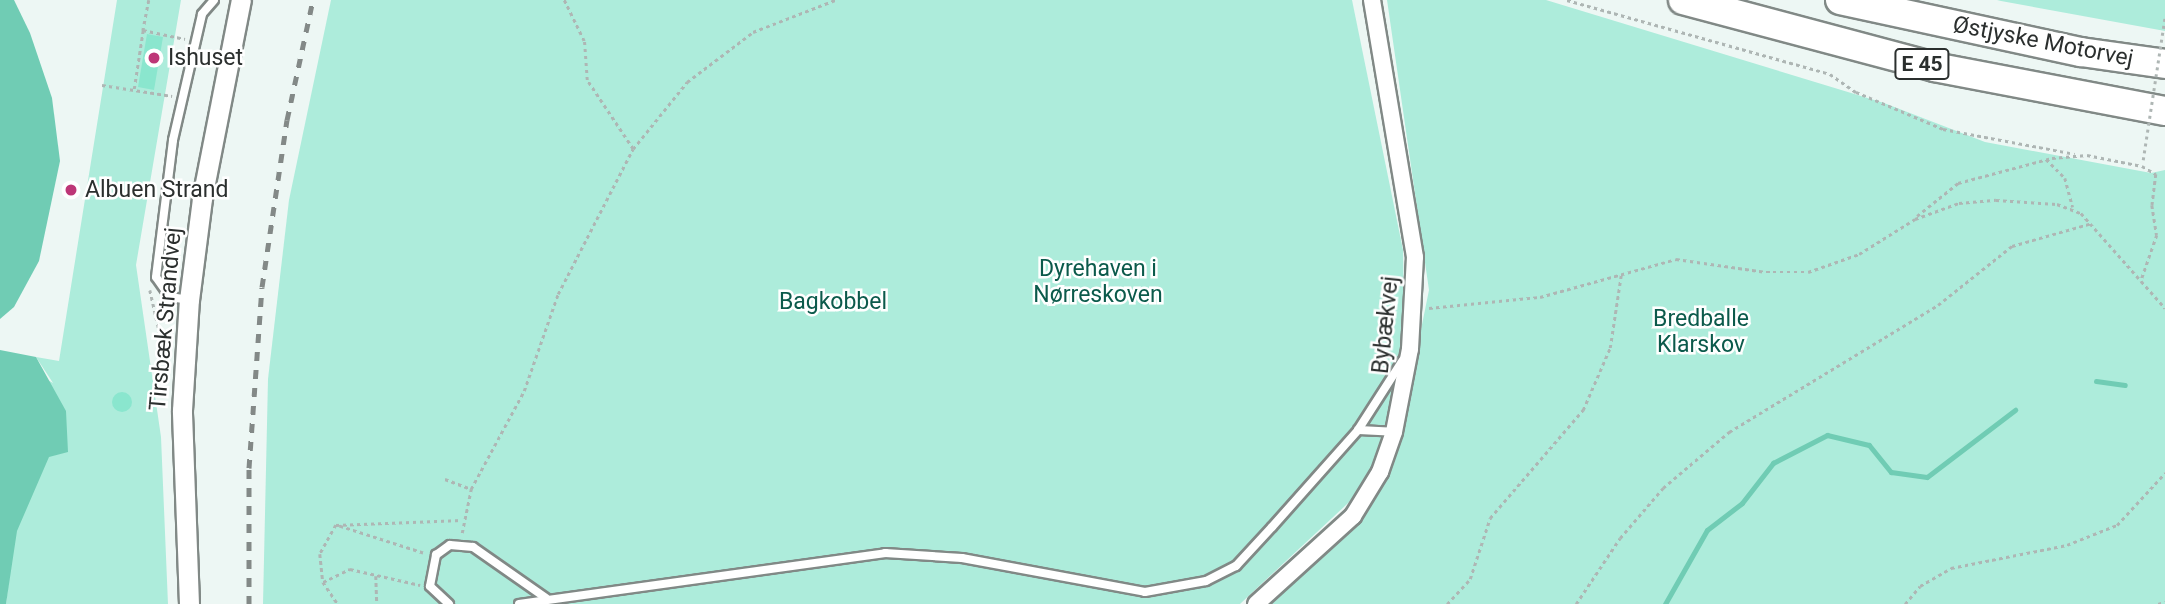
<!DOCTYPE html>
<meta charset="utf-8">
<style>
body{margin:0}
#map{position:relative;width:2165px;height:604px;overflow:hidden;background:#edf7f4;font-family:Roboto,sans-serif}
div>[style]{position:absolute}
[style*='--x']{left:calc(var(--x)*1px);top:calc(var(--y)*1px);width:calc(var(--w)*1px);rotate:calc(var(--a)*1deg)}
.green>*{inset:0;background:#adecdb}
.water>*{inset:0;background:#70ccb4}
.stream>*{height:5px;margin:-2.5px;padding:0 2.5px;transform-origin:2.5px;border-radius:2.5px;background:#70ccb4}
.building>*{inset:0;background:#8ae6ce}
.round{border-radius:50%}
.path>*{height:2.5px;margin-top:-1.25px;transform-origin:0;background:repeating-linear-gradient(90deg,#aeb6b4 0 3.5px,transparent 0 7px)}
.roads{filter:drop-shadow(2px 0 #818986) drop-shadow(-2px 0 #818986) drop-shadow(0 2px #818986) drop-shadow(0 -2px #818986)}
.service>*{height:8px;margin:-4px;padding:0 4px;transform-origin:4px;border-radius:4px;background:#fff}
.minor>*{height:16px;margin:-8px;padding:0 8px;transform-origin:8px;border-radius:8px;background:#fff}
.tertiary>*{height:19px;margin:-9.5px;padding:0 9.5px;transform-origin:9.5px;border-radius:9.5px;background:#fff}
.motorway>*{height:28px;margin:-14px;padding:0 14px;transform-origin:14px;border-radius:14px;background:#fff}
.rail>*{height:5px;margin-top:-2.5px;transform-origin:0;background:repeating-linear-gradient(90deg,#838987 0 9px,transparent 0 18px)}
.path-bridge>*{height:2.5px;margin-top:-1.25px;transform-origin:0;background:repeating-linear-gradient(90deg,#aeb6b4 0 3.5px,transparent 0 7px)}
.dots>*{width:19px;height:19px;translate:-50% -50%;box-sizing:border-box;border:4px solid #fff;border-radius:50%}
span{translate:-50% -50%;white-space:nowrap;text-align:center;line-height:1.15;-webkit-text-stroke:5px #fff;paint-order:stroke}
.shield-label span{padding:2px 5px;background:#fff;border:2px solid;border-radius:5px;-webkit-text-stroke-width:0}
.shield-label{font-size:21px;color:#2b2f2e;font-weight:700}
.street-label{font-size:23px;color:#2b2f2e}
.poi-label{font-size:23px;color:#2b2f2e}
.left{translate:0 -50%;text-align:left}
.park-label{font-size:23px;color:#0b5a4b}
</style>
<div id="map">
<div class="green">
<i style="clip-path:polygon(117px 0,181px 0,136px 265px,161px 437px,168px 604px,6px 604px,11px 562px,0 604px,0 352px,53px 383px,36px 357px,59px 361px)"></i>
<i style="clip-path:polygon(331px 0,1352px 0,1403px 250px,1404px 320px,1396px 392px,1378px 460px,1362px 490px,1240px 604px,263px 604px,268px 379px,289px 200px)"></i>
<i style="clip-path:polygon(1387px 0,1546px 0,1884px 103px,1985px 142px,2151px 173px,2165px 170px,2165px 604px,1263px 604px,1370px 507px,1394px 463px,1429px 290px)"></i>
<i style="clip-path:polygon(1997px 0,2165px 0,2165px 31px,2001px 1px)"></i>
</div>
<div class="water">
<i style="clip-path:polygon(0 0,14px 0,30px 33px,52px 98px,60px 161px,39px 261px,14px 307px,0 319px)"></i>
<i style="clip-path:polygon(0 350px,36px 357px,66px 411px,68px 452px,49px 457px,17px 531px,6px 604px,0 604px)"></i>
</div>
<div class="stream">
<i style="--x:2096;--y:381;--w:29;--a:8"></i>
<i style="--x:1665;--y:604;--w:85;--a:-60.4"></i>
<i style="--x:1707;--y:530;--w:44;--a:-37.6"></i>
<i style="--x:1742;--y:503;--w:51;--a:-52.2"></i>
<i style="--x:1773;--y:463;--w:61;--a:-27.4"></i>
<i style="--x:1827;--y:435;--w:43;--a:13.4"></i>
<i style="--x:1869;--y:445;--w:35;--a:51"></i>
<i style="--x:1891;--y:472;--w:36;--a:8"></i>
<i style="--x:1927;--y:477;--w:111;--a:-37.3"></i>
</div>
<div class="building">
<i style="clip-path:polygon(147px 34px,163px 37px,154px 90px,138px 87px)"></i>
<i class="round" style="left:112px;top:392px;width:20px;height:20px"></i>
</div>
<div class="path">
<i style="--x:149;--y:0;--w:31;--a:101"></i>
<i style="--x:143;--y:30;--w:43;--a:12.1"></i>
<i style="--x:1567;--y:0;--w:273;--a:15.7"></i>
<i style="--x:1830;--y:74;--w:32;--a:35"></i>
<i style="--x:1856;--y:92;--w:95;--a:23"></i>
<i style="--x:1943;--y:129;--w:134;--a:10.7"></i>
<i style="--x:102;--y:85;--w:71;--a:8.9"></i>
<i style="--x:134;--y:89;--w:60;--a:-81.3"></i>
<i style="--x:633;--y:149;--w:86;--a:-51.1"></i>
<i style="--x:687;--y:82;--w:83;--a:-37.1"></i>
<i style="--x:753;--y:32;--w:88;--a:-21.3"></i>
<i style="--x:2046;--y:159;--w:27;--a:45"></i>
<i style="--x:2065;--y:178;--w:30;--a:75"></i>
<i style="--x:1917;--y:216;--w:53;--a:-38.8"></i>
<i style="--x:1958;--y:183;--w:97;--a:-14.9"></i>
<i style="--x:2052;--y:158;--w:35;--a:-5"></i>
<i style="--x:2087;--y:155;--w:56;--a:11.3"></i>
<i style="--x:2142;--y:166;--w:16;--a:30"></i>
<i style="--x:2156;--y:174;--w:31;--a:97"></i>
<i style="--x:2152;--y:205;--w:30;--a:81"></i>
<i style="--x:2157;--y:235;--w:49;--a:109.2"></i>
<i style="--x:150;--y:290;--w:77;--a:77.2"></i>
<i style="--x:1429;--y:308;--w:112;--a:-5.7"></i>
<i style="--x:1540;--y:297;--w:141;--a:-15.6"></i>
<i style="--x:1676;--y:259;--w:91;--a:8.2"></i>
<i style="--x:1766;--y:272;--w:42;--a:0"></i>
<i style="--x:1808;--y:272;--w:54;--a:-19.4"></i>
<i style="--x:1859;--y:254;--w:66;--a:-32"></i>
<i style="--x:1915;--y:219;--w:47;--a:-20"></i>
<i style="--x:1959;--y:203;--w:37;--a:-5"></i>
<i style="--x:1996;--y:200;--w:61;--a:3.8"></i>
<i style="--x:2057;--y:204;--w:26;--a:21"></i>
<i style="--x:2081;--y:213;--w:127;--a:48.5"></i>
<i style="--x:445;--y:479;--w:28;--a:21"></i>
<i style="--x:336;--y:525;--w:33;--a:119"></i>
<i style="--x:320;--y:554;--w:28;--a:84"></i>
<i style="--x:323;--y:582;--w:27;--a:56"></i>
<i style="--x:462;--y:533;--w:45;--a:-78.4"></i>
<i style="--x:471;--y:489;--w:111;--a:-61.6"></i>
<i style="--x:524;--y:391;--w:103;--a:-70.7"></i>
<i style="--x:558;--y:294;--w:163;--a:-62.7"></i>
<i style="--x:633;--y:149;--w:83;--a:-123.7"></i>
<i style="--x:587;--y:80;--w:39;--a:-94"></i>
<i style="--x:584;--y:41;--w:46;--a:-116"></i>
<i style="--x:423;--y:553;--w:91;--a:-162.2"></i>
<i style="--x:336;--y:525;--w:126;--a:-2.3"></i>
<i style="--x:376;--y:576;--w:28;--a:88"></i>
<i style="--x:323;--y:582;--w:30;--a:-26"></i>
<i style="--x:350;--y:569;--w:72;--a:12.9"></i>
<i style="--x:1447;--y:604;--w:34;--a:-47"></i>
<i style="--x:1470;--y:579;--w:64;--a:-71.8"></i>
<i style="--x:1490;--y:518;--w:143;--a:-49.3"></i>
<i style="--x:1583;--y:410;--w:68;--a:-66.5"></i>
<i style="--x:1610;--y:348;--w:74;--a:-81.4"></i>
<i style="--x:1576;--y:604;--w:79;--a:-56.3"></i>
<i style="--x:1620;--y:538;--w:66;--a:-49.3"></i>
<i style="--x:1663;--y:488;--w:87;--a:-40.3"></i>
<i style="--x:1729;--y:432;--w:245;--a:-31.3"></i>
<i style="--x:1938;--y:305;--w:95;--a:-38.6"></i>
<i style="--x:2012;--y:246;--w:83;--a:-16"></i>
<i style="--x:1905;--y:604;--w:23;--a:-50"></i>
<i style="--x:1920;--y:586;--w:36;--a:-30"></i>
<i style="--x:1951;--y:568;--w:118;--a:-11.2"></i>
<i style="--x:2067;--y:545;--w:54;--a:-21.8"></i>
<i style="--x:2117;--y:525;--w:71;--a:-47.3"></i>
<i style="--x:2158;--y:604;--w:7;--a:-16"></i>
</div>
<div class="roads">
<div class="service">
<i style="--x:189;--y:300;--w:19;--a:-171"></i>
<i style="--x:170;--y:297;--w:24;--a:-125"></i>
<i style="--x:156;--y:277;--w:138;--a:-82.9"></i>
<i style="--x:173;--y:140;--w:129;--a:-77"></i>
<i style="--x:202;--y:14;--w:18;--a:-49"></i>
<i style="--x:1358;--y:430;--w:36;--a:3"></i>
<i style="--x:449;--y:604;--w:26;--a:-137"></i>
<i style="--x:430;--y:586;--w:32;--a:-79"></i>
<i style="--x:436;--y:555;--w:17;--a:-36"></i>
<i style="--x:450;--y:545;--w:23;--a:5"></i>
<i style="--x:473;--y:547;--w:89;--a:34.9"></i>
<i style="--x:519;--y:604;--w:370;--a:-7.9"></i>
<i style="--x:885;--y:553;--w:77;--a:3.7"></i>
<i style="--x:962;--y:558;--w:186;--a:10.5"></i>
<i style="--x:1145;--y:592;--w:62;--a:-10.2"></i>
<i style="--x:1206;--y:581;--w:34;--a:-27"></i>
<i style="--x:1236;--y:566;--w:53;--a:-47.3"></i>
<i style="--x:1272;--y:527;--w:130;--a:-48.4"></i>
<i style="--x:1358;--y:430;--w:83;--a:-57.3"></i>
</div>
<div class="minor">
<i style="--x:1256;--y:604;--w:131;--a:-42.2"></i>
<i style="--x:1353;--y:516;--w:52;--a:-58.5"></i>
<i style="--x:1380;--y:472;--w:42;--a:-70.7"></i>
<i style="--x:1394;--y:432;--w:85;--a:-79.1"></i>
<i style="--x:1410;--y:349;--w:92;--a:-86.9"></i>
<i style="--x:1415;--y:257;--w:261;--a:-99.5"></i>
</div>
<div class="tertiary">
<i style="--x:189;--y:604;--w:194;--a:-92.1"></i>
<i style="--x:182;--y:410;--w:110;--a:-86.4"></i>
<i style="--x:189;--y:300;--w:103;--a:-82.7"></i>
<i style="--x:202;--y:198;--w:202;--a:-78.9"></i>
</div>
<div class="motorway">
<i style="--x:1683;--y:0;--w:260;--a:14.9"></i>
<i style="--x:1934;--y:67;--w:235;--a:10.8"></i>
<i style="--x:1840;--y:0;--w:247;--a:12.2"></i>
<i style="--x:2081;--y:52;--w:85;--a:8.1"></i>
</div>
</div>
<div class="rail">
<i style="--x:249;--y:604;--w:136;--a:-90"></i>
<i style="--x:249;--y:468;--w:181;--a:-85.9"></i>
<i style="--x:262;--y:287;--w:169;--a:-81.5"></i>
<i style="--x:287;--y:120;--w:123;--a:-77.8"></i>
</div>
<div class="path-bridge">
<i style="--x:2143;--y:160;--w:146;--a:-81.3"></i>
</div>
<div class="dots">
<i style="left:154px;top:58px;background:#bd3677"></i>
<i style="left:71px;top:190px;background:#bd3677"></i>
</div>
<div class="shield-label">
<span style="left:1922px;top:64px">E 45</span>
</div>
<div class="street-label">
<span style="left:2043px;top:42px;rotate:11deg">Østjyske Motorvej</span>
<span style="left:166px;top:319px;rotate:-85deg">Tirsbæk Strandvej</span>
<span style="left:1386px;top:325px;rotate:-84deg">Bybækvej</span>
</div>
<div class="poi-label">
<span class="left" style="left:168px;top:58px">Ishuset</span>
<span class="left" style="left:85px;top:190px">Albuen Strand</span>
</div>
<div class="park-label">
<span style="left:1098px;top:282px">Dyrehaven i<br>Nørreskoven</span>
<span style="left:833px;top:302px">Bagkobbel</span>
<span style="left:1701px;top:332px">Bredballe<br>Klarskov</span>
</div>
</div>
